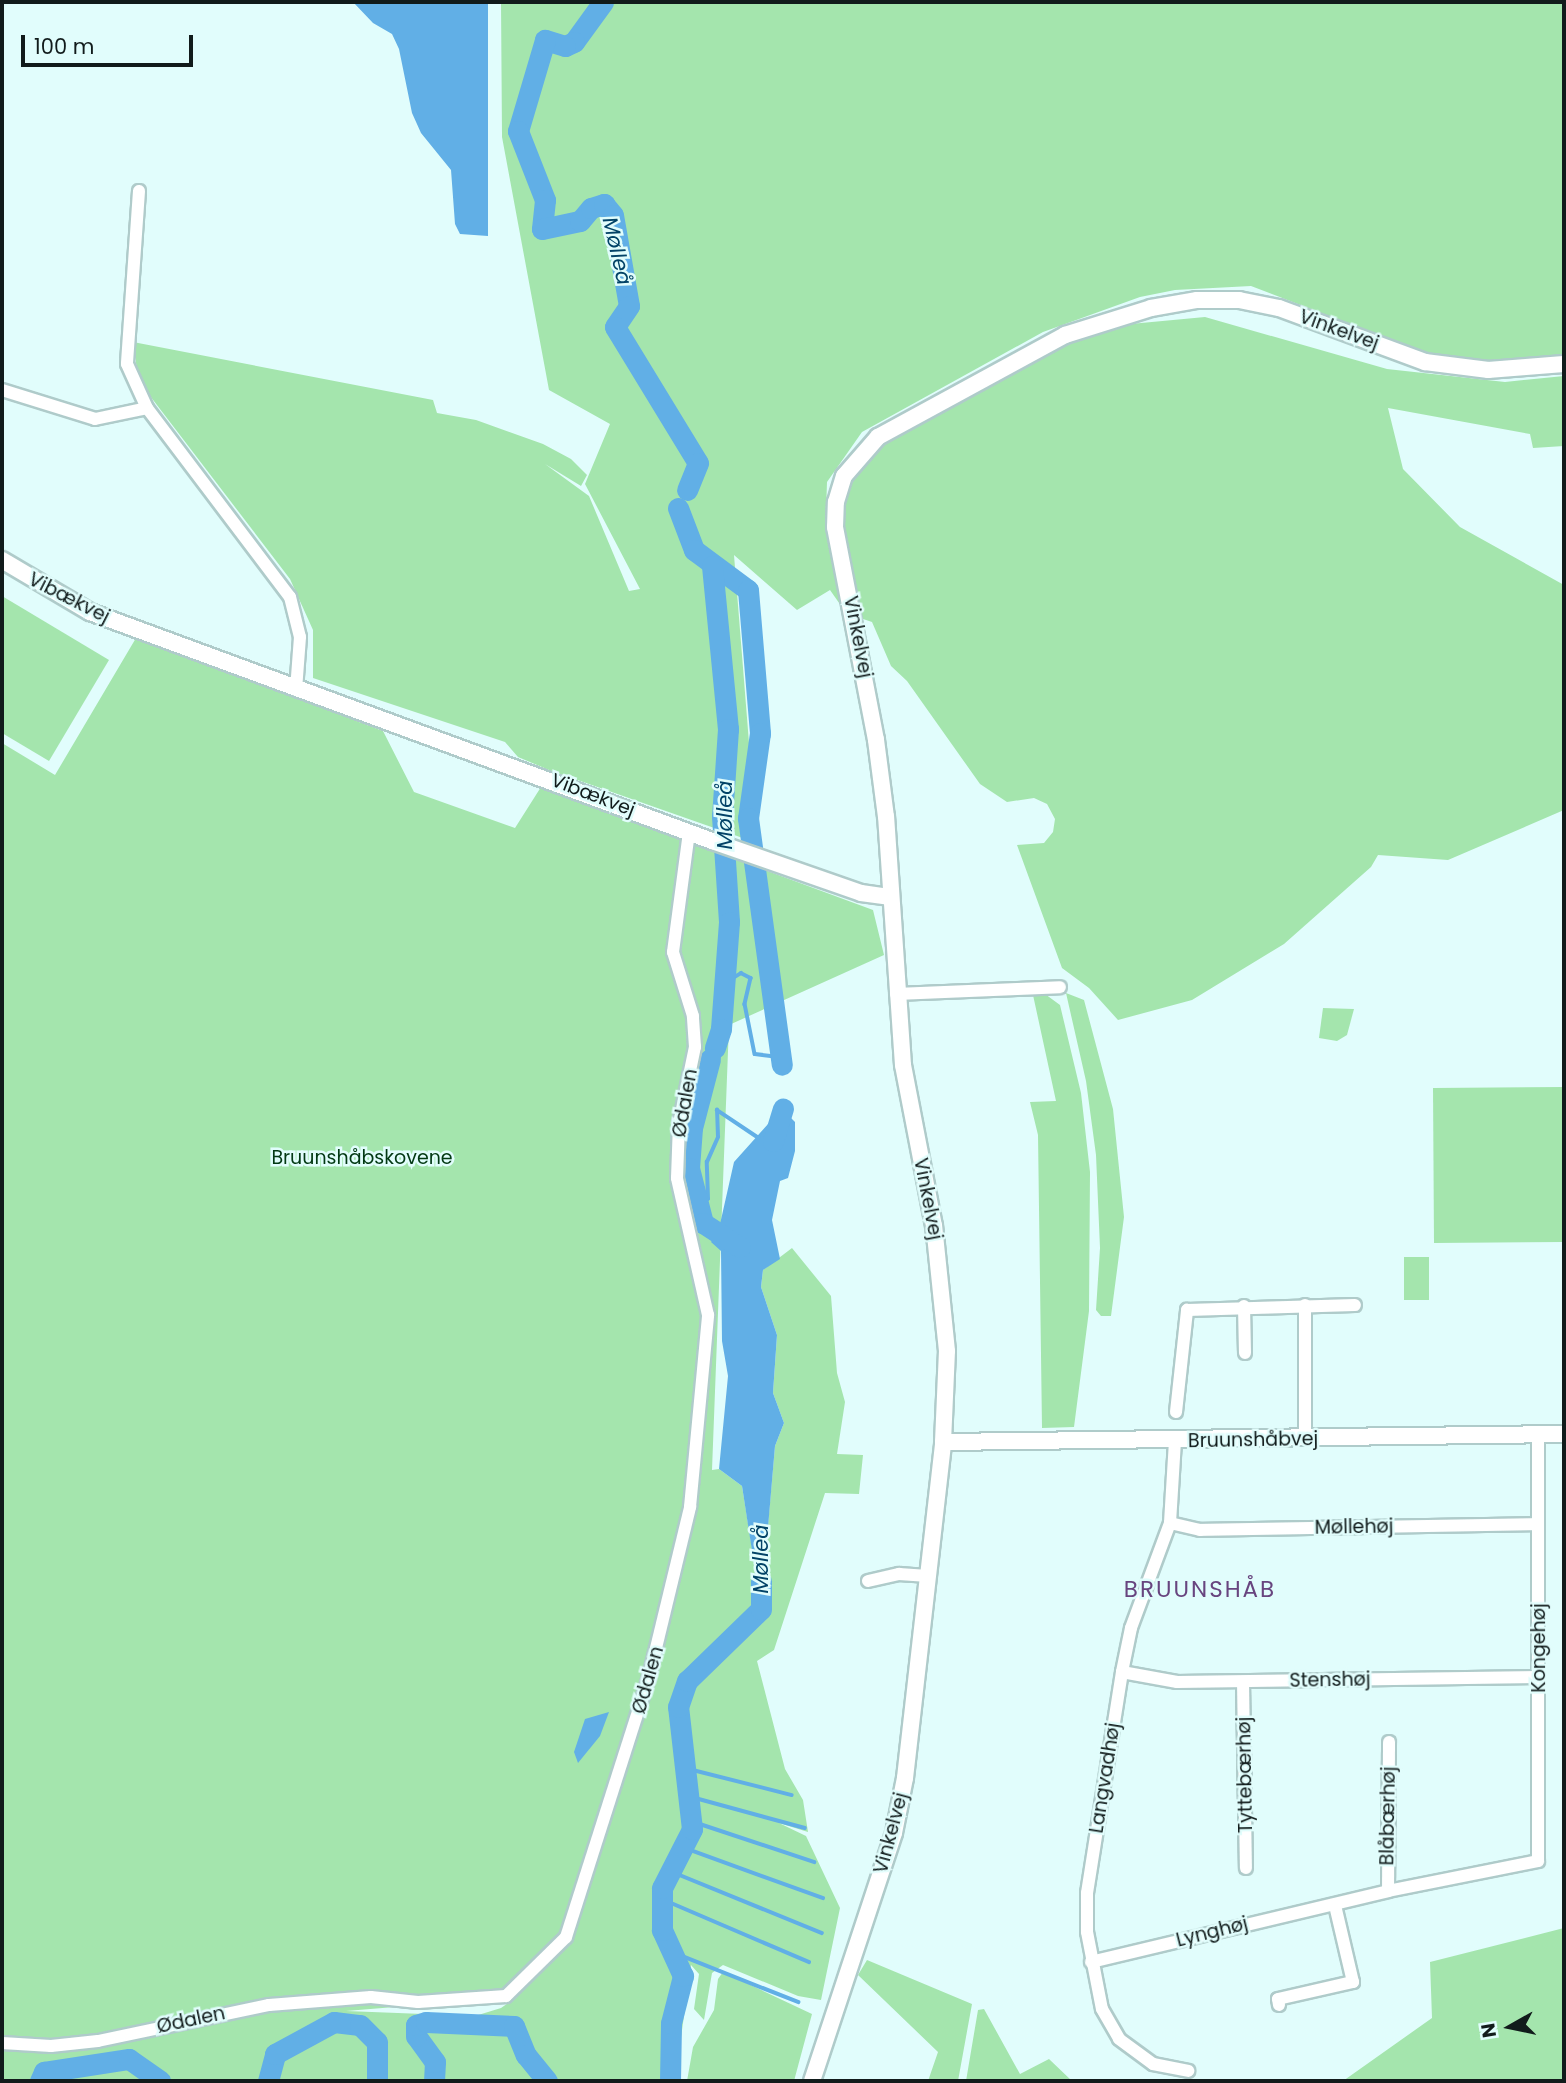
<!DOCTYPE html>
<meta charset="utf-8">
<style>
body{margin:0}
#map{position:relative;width:1566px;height:2083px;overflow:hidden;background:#e1fdfc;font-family:Poppins,sans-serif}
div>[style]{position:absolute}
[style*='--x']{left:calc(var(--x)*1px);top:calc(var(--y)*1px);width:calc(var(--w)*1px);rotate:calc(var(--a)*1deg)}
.green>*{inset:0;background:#a4e5ad}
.water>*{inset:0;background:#61afe6}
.stream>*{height:3.5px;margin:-1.75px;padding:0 1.75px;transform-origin:1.75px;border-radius:1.75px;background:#61afe6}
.river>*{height:21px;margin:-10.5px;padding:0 10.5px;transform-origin:10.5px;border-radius:10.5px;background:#61afe6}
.roads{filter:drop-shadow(2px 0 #afcbca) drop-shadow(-2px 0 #afcbca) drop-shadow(0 2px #afcbca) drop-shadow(0 -2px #afcbca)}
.minor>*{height:12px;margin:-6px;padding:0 6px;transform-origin:6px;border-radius:6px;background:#fff}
.tertiary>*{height:16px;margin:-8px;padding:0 8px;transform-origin:8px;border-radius:8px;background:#fff}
span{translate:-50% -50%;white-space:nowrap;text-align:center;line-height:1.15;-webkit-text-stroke:5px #e1fdfc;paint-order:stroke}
.street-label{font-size:19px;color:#111b1b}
.park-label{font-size:19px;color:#023913}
.water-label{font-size:21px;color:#024367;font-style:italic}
.quarter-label{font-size:23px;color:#68457f;letter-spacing:2px}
.frame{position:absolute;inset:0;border:4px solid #111b1b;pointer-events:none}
.north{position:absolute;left:1475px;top:1992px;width:70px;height:70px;-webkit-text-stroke:5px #e1fdfc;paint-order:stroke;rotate:261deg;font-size:19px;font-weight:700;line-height:28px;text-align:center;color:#111b1b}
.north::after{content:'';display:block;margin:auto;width:24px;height:32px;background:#111b1b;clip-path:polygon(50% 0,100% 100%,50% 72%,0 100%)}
.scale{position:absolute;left:21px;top:35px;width:172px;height:32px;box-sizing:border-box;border:4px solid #111b1b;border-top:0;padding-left:9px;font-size:21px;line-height:24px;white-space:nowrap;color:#111b1b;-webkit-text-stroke:5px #e1fdfc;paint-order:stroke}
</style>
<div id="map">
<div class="green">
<i style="clip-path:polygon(501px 2px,1564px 2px,1564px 356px,1475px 361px,1420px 351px,1251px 286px,1175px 290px,1140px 297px,1043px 332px,862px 432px,827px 482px,826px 513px,844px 610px,830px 590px,797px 610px,734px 555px,757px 843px,549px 770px,518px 757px,505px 742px,313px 678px,313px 630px,290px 579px,147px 392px,137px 370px,133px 342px,433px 400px,437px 413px,476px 420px,543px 444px,571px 459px,587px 475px,581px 486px,545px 464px,589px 496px,629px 591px,640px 589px,585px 484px,610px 424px,549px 390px,502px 137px)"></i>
<i style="clip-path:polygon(1205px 317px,1387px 369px,1505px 382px,1564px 376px,1564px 446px,1533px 448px,1530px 434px,1388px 408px,1403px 469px,1460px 527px,1564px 585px,1564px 810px,1448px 860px,1378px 855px,1371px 867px,1284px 944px,1192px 1000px,1118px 1020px,1089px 988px,1062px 968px,1017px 845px,1044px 843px,1053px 832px,1055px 819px,1047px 804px,1034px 798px,1007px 802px,980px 784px,907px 681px,891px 666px,872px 622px,860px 618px,842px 510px,852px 476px,867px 454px,899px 429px,1088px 328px)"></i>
<i style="clip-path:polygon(2px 596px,109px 660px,49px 761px,2px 733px)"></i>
<i style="clip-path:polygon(evenodd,136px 638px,383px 731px,414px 792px,515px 828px,541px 787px,873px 910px,884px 955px,729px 1025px,712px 1470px,719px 1469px,742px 1486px,761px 1605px,775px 1446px,784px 1423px,773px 1393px,777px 1335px,761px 1287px,763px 1270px,792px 1248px,831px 1296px,837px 1373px,845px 1402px,837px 1454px,863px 1455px,859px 1494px,825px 1493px,774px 1650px,757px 1661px,785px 1769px,803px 1800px,808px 1832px,779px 1823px,806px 1836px,840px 1908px,821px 2000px,798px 1996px,723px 1965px,712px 1973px,704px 2020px,694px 2009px,699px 1974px,691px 1965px,675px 2081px,2px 2081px,2px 743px,55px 775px,136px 638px,517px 1997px,501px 2008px,475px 2016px,346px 2011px,517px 1997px)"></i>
<i style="clip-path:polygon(1066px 993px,1084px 1000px,1113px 1109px,1124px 1217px,1111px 1316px,1101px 1316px,1096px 1310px,1100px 1248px,1096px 1155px,1086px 1081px)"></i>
<i style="clip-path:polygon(1045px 994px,1060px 1005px,1081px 1093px,1090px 1172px,1089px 1311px,1074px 1427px,1042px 1428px,1038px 1135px,1030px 1102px,1056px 1101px,1033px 995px)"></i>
<i style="clip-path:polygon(1323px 1008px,1354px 1009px,1347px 1035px,1337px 1041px,1319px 1038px)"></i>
<i style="clip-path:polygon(1564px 1087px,1564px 1242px,1434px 1243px,1433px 1088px)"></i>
<i style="clip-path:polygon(1404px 1257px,1429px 1257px,1429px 1300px,1404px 1300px)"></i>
<i style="clip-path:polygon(1564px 1928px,1564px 2081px,1343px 2081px,1432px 2018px,1430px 1962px)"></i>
<i style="clip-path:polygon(867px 1960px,972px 2004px,958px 2081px,928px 2081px,938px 2052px,858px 1975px)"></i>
<i style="clip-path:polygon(723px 1972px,812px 2014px,794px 2081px,687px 2081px,693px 2047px,714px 2010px,718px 1979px)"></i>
<i style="clip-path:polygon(984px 2009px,1020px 2074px,1049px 2059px,1072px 2081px,966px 2081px,978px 2010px)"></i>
</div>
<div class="water">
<i style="clip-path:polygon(353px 2px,488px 2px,488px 236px,460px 234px,455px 224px,451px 170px,421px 133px,412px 113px,399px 49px,392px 34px,373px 23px)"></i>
<i style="clip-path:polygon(777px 1114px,787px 1114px,795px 1122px,795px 1151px,788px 1178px,780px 1181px,772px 1220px,780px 1259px,763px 1270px,761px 1287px,777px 1335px,773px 1393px,784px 1423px,775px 1446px,761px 1609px,742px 1486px,719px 1469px,728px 1376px,722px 1341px,721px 1251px,711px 1242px,718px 1233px,734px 1162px)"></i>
<i style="clip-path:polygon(609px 1712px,600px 1736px,578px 1763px,574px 1752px,585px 1719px)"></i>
</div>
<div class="stream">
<i style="--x:723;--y:984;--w:21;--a:-31"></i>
<i style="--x:741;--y:973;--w:11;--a:27"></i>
<i style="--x:751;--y:978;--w:27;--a:103"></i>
<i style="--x:745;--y:1004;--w:51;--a:78.7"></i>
<i style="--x:755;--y:1054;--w:24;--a:7"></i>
<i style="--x:696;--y:1207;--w:14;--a:-34"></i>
<i style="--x:708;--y:1199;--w:37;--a:-92"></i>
<i style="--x:707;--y:1162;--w:27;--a:-66"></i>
<i style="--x:718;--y:1137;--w:27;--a:-92"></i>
<i style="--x:717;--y:1110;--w:50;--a:33.7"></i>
<i style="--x:685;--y:1768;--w:110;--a:14.2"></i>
<i style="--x:688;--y:1796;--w:121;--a:15.3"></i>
<i style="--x:691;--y:1821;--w:130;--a:18.4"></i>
<i style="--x:682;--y:1847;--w:150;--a:19.9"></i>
<i style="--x:670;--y:1871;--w:164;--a:22.2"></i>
<i style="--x:662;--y:1899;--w:160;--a:23.2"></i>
<i style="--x:672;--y:1952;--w:136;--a:21.6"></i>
</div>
<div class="river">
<i style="--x:603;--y:2;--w:49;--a:125.9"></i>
<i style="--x:574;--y:42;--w:10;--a:156"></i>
<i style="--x:565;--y:46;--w:21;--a:-163"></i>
<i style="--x:545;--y:40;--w:95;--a:106.5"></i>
<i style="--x:518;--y:131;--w:74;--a:68.6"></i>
<i style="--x:545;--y:200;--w:29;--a:96"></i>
<i style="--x:542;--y:229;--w:39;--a:-12"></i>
<i style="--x:580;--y:221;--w:17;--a:-50"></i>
<i style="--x:591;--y:208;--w:14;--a:-17"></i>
<i style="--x:604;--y:204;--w:14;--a:51"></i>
<i style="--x:613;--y:215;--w:92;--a:80"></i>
<i style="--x:629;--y:306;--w:25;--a:124"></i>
<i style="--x:615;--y:327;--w:159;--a:58.6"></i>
<i style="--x:698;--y:463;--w:29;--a:112"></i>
<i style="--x:678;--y:508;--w:45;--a:69.1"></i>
<i style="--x:694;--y:550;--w:67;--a:36.5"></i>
<i style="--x:748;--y:590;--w:144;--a:85.2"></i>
<i style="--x:760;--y:733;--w:86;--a:98"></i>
<i style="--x:748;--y:818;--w:249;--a:82.2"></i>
<i style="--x:712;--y:566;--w:164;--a:84.4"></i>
<i style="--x:728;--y:729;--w:87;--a:93.9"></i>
<i style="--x:722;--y:816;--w:106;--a:86.2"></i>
<i style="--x:729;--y:922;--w:107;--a:94.3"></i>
<i style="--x:721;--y:1029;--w:20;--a:108"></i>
<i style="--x:710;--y:1059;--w:71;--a:104.6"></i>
<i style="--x:692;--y:1128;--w:40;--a:94.3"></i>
<i style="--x:689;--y:1168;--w:57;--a:75.7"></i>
<i style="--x:703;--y:1223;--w:44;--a:33"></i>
<i style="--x:773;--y:1141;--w:34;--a:-73"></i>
<i style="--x:40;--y:2081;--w:10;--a:-66"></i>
<i style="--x:44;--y:2072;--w:86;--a:-8.7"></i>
<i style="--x:129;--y:2059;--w:38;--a:35"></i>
<i style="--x:268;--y:2081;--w:28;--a:-75"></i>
<i style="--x:275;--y:2054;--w:67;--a:-28.5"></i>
<i style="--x:334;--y:2022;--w:26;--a:7"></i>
<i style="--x:360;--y:2025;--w:24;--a:45"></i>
<i style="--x:377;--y:2042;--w:39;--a:90"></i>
<i style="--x:434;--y:2081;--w:19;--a:-87"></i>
<i style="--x:435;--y:2062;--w:32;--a:-126"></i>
<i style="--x:416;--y:2036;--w:11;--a:-90"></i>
<i style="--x:416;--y:2025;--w:10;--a:-17"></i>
<i style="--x:426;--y:2022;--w:88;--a:2.6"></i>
<i style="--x:514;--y:2026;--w:31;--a:68"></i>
<i style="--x:526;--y:2055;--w:33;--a:51"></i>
<i style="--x:670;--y:2081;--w:58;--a:-89"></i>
<i style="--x:671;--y:2023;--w:49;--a:-75.7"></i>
<i style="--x:683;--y:1976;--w:51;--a:-114.5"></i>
<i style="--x:662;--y:1930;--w:42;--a:-90"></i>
<i style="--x:662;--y:1888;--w:66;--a:-63"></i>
<i style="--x:692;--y:1829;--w:123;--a:-96.5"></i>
<i style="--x:678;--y:1707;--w:28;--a:-71"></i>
<i style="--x:687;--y:1681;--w:103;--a:-44.2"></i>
<i style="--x:761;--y:1609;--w:28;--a:-90"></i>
</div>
<div class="roads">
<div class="minor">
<i style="--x:139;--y:191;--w:173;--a:94"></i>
<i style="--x:127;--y:364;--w:48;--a:65.6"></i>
<i style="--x:147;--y:408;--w:237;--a:52.9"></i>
<i style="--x:290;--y:597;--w:41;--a:76"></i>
<i style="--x:300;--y:637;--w:53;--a:94.3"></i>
<i style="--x:2;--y:390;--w:97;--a:17.3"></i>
<i style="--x:95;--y:419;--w:53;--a:-11.9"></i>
<i style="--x:896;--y:994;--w:164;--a:-2.4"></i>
<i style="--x:1305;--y:1305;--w:134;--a:90"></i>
<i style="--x:1244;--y:1306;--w:47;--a:88.8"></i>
<i style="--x:1176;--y:1412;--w:103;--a:-83.8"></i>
<i style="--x:1187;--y:1310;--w:168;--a:-1.7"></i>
<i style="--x:1175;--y:1441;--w:82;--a:93.5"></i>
<i style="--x:1170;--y:1523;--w:112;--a:110.4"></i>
<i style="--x:1131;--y:1628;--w:45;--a:101.6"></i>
<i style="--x:1122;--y:1672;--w:224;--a:99"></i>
<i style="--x:1087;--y:1893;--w:39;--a:90"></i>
<i style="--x:1087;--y:1932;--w:78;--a:79"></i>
<i style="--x:1102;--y:2009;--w:34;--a:60"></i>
<i style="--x:1119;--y:2039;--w:42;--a:36.3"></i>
<i style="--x:1153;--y:2064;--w:36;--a:11"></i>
<i style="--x:1170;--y:1523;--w:31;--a:13"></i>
<i style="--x:1200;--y:1530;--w:338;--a:-1"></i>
<i style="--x:868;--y:1581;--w:32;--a:-13"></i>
<i style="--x:899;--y:1574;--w:29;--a:4"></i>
<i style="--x:1122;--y:1672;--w:56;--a:10.3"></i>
<i style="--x:1177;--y:1682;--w:362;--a:-0.8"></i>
<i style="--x:1243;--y:1682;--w:186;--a:89.1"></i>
<i style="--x:1388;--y:1891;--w:149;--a:-89.6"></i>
<i style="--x:1091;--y:1962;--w:305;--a:-13.4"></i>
<i style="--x:1388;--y:1891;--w:153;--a:-11.3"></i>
<i style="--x:1538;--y:1861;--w:427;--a:-90"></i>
<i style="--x:1279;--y:2005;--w:6;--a:-99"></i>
<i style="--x:1278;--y:1999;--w:77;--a:-12.8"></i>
<i style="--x:1353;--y:1982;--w:79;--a:-103.2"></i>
<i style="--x:2;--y:2043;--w:49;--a:3.5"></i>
<i style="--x:51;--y:2046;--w:47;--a:-6.1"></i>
<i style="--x:98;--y:2041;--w:175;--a:-11.9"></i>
<i style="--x:269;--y:2005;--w:102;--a:-4.5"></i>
<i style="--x:371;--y:1997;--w:47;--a:6.1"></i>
<i style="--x:418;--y:2002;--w:88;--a:-3.9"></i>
<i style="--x:506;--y:1996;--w:84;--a:-44.5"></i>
<i style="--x:566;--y:1937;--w:273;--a:-72.3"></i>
<i style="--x:649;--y:1677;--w:175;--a:-76.4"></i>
<i style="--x:690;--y:1507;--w:193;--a:-84.6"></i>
<i style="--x:708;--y:1315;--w:140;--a:-102.8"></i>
<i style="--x:677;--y:1178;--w:54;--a:-87.9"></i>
<i style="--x:679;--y:1124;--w:79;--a:-78.3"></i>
<i style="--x:695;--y:1047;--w:31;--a:-94"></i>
<i style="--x:693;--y:1016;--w:67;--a:-107.4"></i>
<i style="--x:673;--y:952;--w:121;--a:-82.4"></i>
</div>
<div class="tertiary">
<i style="--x:2;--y:560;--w:102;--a:30.6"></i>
<i style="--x:90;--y:612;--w:663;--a:20.21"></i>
<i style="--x:712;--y:841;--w:158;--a:19.2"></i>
<i style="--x:861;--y:893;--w:30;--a:8"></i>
<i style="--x:943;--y:1442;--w:621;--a:-0.74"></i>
<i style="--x:812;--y:2081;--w:261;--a:-71.7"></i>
<i style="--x:894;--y:1833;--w:56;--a:-78.7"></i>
<i style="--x:905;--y:1778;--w:338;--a:-83.5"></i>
<i style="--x:943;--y:1442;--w:91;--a:-87.5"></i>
<i style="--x:947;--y:1351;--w:126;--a:-95.9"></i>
<i style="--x:934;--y:1226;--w:164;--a:-100.9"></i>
<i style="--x:903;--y:1065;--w:249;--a:-93.9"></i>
<i style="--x:886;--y:817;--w:78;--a:-97.4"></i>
<i style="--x:876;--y:740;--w:217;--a:-100.9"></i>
<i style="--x:835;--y:527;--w:25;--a:-88"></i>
<i style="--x:836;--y:502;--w:27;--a:-73"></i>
<i style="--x:844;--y:476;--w:52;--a:-48.9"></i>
<i style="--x:878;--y:437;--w:213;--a:-28.6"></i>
<i style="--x:1065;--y:335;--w:90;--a:-17.4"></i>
<i style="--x:1151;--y:308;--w:47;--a:-9.9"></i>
<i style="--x:1197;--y:300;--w:42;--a:0"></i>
<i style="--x:1239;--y:300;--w:41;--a:11.3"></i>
<i style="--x:1279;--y:308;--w:156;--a:20.3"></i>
<i style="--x:1425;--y:362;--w:64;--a:7.2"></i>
<i style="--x:1488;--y:370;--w:76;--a:-4.5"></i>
</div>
</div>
<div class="street-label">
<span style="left:1339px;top:330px;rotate:20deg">Vinkelvej</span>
<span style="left:69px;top:598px;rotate:27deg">Vibækvej</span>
<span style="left:858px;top:637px;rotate:79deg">Vinkelvej</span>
<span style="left:593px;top:795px;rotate:21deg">Vibækvej</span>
<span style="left:685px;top:1103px;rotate:-80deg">Ødalen</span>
<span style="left:928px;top:1199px;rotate:79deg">Vinkelvej</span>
<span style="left:1253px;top:1440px;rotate:-1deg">Bruunshåbvej</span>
<span style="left:1354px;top:1527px;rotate:-1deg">Møllehøj</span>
<span style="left:1539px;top:1648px;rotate:-90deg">Kongehøj</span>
<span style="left:648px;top:1680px;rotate:-74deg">Ødalen</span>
<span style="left:1330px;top:1680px;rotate:-1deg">Stenshøj</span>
<span style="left:1245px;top:1775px;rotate:-91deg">Tyttebærhøj</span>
<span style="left:1105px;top:1778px;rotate:-81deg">Langvadhøj</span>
<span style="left:1388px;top:1816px;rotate:-89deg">Blåbærhøj</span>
<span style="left:891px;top:1833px;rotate:-75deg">Vinkelvej</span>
<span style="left:1212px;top:1932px;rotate:-14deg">Lynghøj</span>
<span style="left:191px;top:2020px;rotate:-12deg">Ødalen</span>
</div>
<div class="park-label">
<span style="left:362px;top:1158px">Bruunshåbskovene</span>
</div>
<div class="water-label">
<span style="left:617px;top:251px;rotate:77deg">Mølleå</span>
<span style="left:725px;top:815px;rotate:-90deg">Mølleå</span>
<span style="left:761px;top:1559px;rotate:-90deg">Mølleå</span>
</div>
<div class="quarter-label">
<span style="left:1200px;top:1589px">BRUUNSHÅB</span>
</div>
<div class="frame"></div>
<div class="north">N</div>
<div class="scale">100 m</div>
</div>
